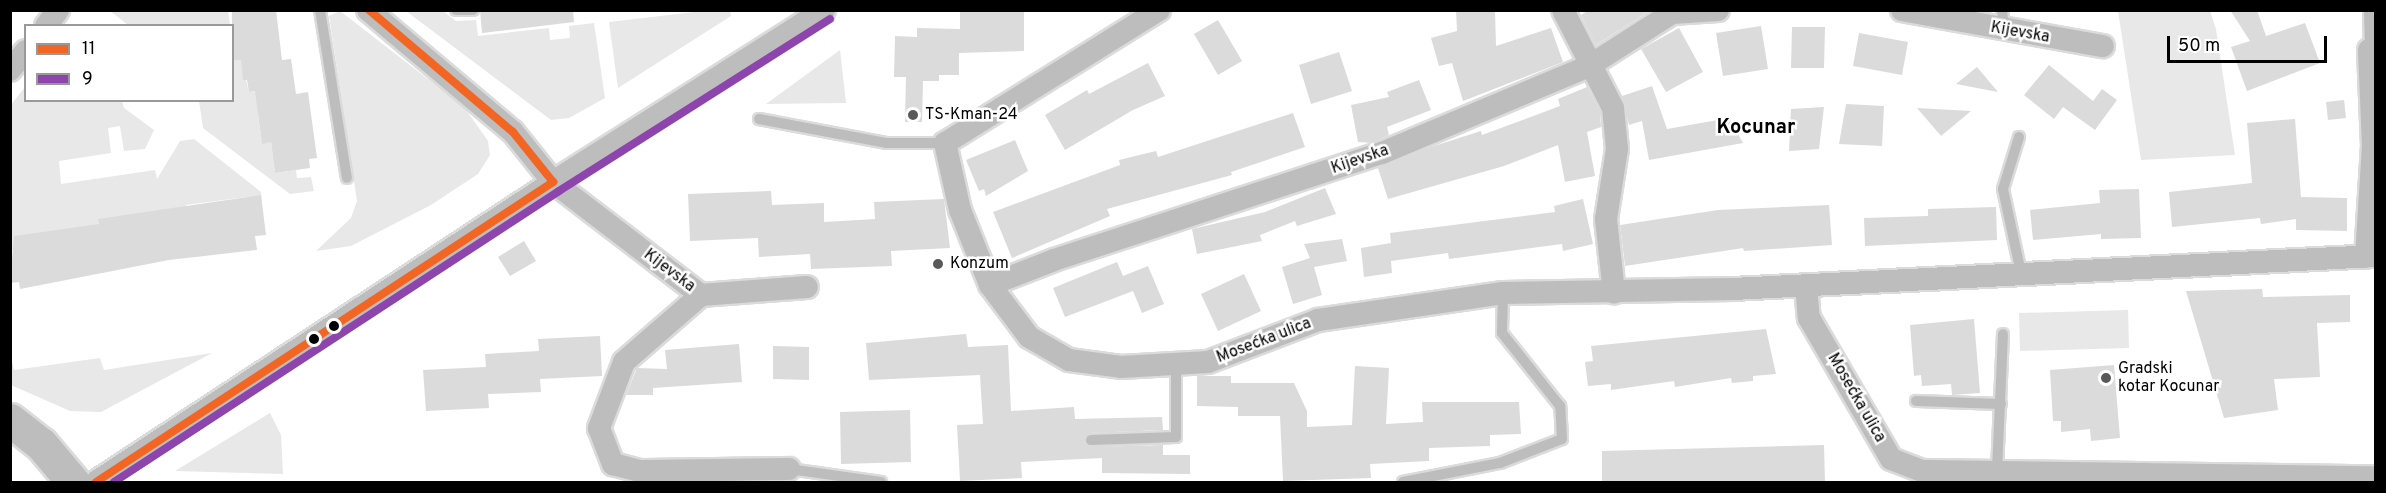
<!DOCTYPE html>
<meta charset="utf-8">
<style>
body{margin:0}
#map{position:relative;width:2386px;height:493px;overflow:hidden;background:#fff;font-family:Overpass,sans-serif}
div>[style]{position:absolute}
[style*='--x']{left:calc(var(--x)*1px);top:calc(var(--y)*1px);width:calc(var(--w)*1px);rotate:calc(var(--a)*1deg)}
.green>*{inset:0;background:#e8e8e8}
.building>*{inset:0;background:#dbdbdb}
.roads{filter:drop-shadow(2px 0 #dbdbdb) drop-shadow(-2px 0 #dbdbdb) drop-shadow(0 2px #dbdbdb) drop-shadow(0 -2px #dbdbdb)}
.lane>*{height:10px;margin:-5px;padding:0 5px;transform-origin:5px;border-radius:5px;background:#bdbdbd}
.street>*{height:22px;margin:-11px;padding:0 11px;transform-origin:11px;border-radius:11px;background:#bdbdbd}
.primary>*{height:33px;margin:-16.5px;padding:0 16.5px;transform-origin:16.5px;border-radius:16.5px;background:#bdbdbd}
.bus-1>*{height:8px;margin:-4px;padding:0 4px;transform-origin:4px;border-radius:4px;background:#f26522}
.bus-2>*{height:8px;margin:-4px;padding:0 4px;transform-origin:4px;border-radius:4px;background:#8e44ad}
.dots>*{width:16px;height:16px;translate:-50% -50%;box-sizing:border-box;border:3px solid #fff;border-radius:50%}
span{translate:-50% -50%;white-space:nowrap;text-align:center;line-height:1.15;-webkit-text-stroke:5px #fff;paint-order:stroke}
.street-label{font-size:16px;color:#000}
.poi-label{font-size:16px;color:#000}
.left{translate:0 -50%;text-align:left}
.quarter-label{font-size:20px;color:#000;font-weight:700}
.frame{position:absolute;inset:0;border:12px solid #000;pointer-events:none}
.legend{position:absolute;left:24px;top:24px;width:210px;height:78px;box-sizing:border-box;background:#fff;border:2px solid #999;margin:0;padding:8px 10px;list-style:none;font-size:18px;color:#000}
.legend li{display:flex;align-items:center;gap:12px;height:30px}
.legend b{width:30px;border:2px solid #999}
.scale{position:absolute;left:2167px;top:36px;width:160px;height:27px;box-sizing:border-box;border:3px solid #000;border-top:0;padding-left:8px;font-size:18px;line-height:21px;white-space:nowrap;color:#000;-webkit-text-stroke:4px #fff;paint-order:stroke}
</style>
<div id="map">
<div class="green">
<i style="clip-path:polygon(110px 11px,228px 11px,230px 25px,128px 25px)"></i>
<i style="clip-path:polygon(340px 11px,464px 107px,488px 141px,490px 155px,478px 174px,431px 205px,351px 246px,316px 251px,351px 218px,357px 201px,329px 16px)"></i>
<i style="clip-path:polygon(406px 11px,443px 11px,456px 21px,476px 20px,478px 36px,549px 28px,550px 40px,570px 38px,569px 26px,594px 23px,605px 98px,569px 118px,551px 120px)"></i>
<i style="clip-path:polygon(703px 11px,730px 11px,731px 16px,618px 88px,609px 22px)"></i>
<i style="clip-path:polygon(2118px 11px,2210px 11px,2216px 29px,2235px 155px,2141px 160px)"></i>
<i style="clip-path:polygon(840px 50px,846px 103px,766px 104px)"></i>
<i style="clip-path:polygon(241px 60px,249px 92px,272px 89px,258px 115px,262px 143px,271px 142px,275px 173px,296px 170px,297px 178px,311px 177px,314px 191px,290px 194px,203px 128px,199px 101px,232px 100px,233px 61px)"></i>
<i style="clip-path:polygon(25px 87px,26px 100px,122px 101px,124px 108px,154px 130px,145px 149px,124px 151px,120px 126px,108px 128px,111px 153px,59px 161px,61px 184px,155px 170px,157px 179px,180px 141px,194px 139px,261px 192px,262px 207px,246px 197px,186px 205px,187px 218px,11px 250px,10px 106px)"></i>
<i style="clip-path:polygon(2128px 310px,2129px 348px,2020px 351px,2019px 313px)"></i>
<i style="clip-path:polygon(212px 353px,101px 412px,70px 411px,11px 385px,11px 356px,14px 370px,100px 358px,104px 370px)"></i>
<i style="clip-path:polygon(270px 413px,281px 435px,283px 474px,175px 471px)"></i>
</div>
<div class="building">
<i style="clip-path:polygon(232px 10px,276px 10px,282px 60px,291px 59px,296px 94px,308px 92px,317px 158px,309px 159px,310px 168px,275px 173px,271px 142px,262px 144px,255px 91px,249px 92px,247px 80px,243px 80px,241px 60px,232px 61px)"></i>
<i style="clip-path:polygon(480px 10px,573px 10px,574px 22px,482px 33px)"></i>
<i style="clip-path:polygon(960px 10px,1024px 10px,1024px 51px,959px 53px,959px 75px,939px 75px,939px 81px,923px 81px,922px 122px,905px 122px,906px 77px,894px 77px,895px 36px,917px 37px,917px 28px,960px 29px)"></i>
<i style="clip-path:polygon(1456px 10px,1495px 10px,1496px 46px,1551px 28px,1563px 62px,1463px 101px,1452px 63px,1439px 66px,1431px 38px,1457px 31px)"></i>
<i style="clip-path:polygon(1589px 10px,1651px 10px,1596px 45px,1581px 15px)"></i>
<i style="clip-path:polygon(2230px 10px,2257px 10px,2266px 36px,2305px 23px,2320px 63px,2247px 91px,2231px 47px,2250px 41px)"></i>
<i style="clip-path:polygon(1218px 20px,1242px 61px,1218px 75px,1194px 34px)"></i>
<i style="clip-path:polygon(1761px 26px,1768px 69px,1723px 76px,1716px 33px)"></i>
<i style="clip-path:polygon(1792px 27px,1825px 27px,1824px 68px,1791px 68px)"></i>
<i style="clip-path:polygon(1679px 28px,1703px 72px,1666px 92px,1641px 49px)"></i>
<i style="clip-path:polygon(1859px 33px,1908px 42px,1902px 75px,1853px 66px)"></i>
<i style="clip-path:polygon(1339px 52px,1352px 91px,1311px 104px,1299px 65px)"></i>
<i style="clip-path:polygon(1148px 63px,1165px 96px,1133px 110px,1065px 150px,1045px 115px,1087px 90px,1089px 94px)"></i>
<i style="clip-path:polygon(2049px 65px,2093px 101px,2102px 89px,2117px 100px,2095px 130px,2063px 107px,2054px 119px,2024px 95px)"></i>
<i style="clip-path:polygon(1977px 67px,1998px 92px,1956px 84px)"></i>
<i style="clip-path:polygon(1419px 80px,1431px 110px,1387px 127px,1389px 135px,1371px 143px,1358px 142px,1351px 105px,1389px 97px,1387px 92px)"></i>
<i style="clip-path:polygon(1652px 86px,1667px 129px,1729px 118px,1743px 143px,1649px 160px,1642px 121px,1629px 125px,1622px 96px)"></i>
<i style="clip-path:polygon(1587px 87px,1600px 112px,1601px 127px,1587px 132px,1595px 176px,1565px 182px,1558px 145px,1504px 166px,1388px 199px,1378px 168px,1434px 146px,1481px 131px,1482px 135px,1560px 106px,1558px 99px)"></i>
<i style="clip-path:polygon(2344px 100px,2346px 118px,2328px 120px,2326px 102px)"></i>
<i style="clip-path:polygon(1846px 104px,1884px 106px,1882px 146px,1839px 144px)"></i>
<i style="clip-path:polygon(1824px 107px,1819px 149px,1789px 151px,1791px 109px)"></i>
<i style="clip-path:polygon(1917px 108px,1971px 111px,1941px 136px)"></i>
<i style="clip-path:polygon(1293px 113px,1305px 147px,1231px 172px,1232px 175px,1107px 209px,1110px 216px,1012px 258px,993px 212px,1120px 165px,1119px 160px,1156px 151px,1158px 157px)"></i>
<i style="clip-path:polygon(2295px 119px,2301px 197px,2347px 198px,2347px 231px,2296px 230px,2296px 219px,2261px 224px,2260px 218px,2172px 227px,2169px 192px,2252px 183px,2247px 123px)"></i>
<i style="clip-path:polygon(1015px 140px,1028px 171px,986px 196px,984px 189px,979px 191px,966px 160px)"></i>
<i style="clip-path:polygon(1325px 188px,1336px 214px,1297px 226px,1295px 221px,1260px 235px,1262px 241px,1197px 254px,1192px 229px,1265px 212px)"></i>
<i style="clip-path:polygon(2139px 189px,2141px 238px,2101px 239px,2101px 234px,2033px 240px,2030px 210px,2100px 203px,2099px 190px)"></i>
<i style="clip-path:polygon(771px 191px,772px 205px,824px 203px,824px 222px,875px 219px,874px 202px,944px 199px,950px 248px,891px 251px,892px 266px,811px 269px,810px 254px,759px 257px,758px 238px,690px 241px,688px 194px)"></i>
<i style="clip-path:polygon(261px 195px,266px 235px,255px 236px,257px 250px,169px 260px,20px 289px,19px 282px,10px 283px,14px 236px,99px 224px,98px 219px)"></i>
<i style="clip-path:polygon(1583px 199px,1593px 244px,1563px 251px,1562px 244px,1449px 259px,1448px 253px,1391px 261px,1392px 273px,1364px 277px,1361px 248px,1391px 243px,1390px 233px,1555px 212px,1554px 206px)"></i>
<i style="clip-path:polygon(1829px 205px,1832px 245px,1744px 251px,1743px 248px,1625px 266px,1620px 225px,1718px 210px)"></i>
<i style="clip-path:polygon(1996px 207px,1997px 240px,1865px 246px,1864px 218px,1928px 216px,1928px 209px)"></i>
<i style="clip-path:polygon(1342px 239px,1347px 261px,1314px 267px,1322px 295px,1293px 304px,1282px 267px,1310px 258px,1304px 244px)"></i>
<i style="clip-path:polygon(524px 241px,536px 261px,510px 276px,498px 257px)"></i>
<i style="clip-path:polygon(1117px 262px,1123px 276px,1148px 266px,1164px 304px,1142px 313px,1133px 291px,1065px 317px,1053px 288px)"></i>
<i style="clip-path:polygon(1244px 274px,1261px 311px,1218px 331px,1201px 294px)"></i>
<i style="clip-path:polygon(2262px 289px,2263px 297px,2350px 295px,2350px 322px,2317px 323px,2320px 377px,2274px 379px,2278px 410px,2224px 418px,2186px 291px)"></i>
<i style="clip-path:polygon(1974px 319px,1980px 393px,1952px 395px,1951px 384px,1922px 386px,1921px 375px,1914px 376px,1910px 325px)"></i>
<i style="clip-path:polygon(1766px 329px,1776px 374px,1753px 376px,1753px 381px,1732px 383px,1731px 378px,1675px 387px,1674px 381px,1611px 390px,1611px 384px,1588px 386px,1585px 362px,1593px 361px,1591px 346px)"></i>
<i style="clip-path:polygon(966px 334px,968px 347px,1008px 345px,1011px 411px,1074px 407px,1075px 419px,1162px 417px,1163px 430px,1090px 433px,1085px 436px,1084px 443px,1091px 447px,1163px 445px,1163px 455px,1190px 455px,1190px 474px,1102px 473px,1102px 458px,1021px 462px,1022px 478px,960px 481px,957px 425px,983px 424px,980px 375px,869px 380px,866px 343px)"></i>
<i style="clip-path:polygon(600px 336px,602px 376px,540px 379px,541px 392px,488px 394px,489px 408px,426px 411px,423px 370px,486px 367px,485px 354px,539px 351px,538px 339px)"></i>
<i style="clip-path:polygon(739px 344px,742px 382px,653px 388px,653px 395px,626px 395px,637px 368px,667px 369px,665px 350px)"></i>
<i style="clip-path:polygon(773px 346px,809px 347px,809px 380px,773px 379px)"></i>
<i style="clip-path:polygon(2114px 365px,2120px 438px,2091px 441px,2090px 429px,2061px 432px,2061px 421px,2053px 421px,2050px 370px)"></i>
<i style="clip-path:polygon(1355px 366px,1389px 368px,1386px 424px,1423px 422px,1422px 402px,1519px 402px,1521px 434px,1490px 435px,1490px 446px,1429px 448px,1429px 461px,1370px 464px,1371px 478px,1283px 481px,1280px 416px,1238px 416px,1238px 407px,1197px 406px,1197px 376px,1231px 376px,1231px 383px,1294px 383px,1307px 411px,1307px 427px,1352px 425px)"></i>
<i style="clip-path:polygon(910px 410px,911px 462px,841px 464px,840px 412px)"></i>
<i style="clip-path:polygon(1824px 445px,1825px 483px,1602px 483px,1602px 451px)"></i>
</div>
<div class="roads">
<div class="lane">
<i style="--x:320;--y:10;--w:170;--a:80.9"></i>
<i style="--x:456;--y:10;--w:17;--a:0"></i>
<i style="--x:2002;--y:10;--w:20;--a:84"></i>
<i style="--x:2369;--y:10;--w:40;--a:88.6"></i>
<i style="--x:759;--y:119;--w:129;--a:10.7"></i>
<i style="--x:886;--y:143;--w:59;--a:0"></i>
<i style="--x:945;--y:143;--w:4;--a:-117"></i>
<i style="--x:2019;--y:137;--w:54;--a:107.1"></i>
<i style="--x:2003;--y:189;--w:86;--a:77.9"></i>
<i style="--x:1916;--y:401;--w:85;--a:2"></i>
<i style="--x:1091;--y:440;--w:85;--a:-2"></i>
<i style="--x:1176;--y:437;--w:73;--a:-90"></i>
<i style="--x:789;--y:469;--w:93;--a:8"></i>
<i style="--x:1997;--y:471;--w:137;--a:-87.5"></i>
<i style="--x:1403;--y:482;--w:99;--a:-11.1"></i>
<i style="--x:1500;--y:463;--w:66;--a:-21.2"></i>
<i style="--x:1562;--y:439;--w:33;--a:-93"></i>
<i style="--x:1560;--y:406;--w:93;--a:-128.5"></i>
<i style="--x:1502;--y:333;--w:40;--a:-88.6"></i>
</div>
<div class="street">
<i style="--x:368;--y:10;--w:189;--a:40.1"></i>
<i style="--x:513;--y:132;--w:64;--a:51.3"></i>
<i style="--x:553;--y:182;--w:186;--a:37.4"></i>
<i style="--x:701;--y:295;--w:106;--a:-4.3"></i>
<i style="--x:1159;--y:10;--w:252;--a:148.1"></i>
<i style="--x:945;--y:143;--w:69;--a:77.4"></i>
<i style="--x:960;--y:210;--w:81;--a:68.2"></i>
<i style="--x:990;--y:285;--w:65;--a:53.1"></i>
<i style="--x:1029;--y:337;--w:46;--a:29.9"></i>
<i style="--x:1069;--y:360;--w:52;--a:7.7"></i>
<i style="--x:1121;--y:367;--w:87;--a:-3.3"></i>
<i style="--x:1208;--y:362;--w:118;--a:-20.9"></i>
<i style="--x:1318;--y:320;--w:187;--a:-8.3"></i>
<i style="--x:1503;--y:293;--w:230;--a:-1"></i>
<i style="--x:1733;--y:289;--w:644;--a:-2.94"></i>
<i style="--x:1563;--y:10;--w:110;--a:63"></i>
<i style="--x:1613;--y:108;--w:41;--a:84.4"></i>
<i style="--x:1617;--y:149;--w:71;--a:98.9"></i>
<i style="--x:1606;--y:219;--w:74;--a:83.8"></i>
<i style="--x:1902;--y:10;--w:204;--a:10.2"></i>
<i style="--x:46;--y:26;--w:20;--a:-53"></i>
<i style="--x:10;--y:70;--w:25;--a:-50"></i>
<i style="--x:2366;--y:257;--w:111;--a:-86.4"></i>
<i style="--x:2373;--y:146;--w:96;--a:-92.4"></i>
<i style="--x:990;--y:285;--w:69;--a:-21.3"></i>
<i style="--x:1054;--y:260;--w:345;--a:-18.1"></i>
<i style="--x:1382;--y:153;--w:225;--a:-22.8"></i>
<i style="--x:1589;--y:66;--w:98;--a:-32.6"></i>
<i style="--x:1672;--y:13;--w:46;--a:-3.7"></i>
<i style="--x:1806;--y:286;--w:32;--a:85"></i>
<i style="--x:1809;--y:318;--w:163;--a:59.8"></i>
<i style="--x:1891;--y:459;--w:34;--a:21"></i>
<i style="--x:1923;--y:471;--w:453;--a:0.8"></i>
<i style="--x:701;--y:295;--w:102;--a:139"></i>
<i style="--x:624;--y:362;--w:71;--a:110.7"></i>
<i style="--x:599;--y:428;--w:39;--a:69"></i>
<i style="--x:613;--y:464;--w:27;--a:15"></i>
<i style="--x:639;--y:471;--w:150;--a:-0.8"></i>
<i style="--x:96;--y:482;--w:547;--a:-33.28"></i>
<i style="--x:553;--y:182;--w:321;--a:-32.4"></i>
</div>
<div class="primary">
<i style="--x:10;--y:420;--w:39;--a:38"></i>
<i style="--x:41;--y:444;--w:50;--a:49.9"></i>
</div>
</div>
<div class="bus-1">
<i style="--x:369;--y:10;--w:189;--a:40.3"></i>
<i style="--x:513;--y:132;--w:64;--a:51.3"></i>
<i style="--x:96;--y:482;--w:547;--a:-33.28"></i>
</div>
<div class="bus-2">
<i style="--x:114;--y:482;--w:532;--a:-33.18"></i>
<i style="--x:559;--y:191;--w:321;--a:-32.4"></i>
</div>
<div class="dots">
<i style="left:913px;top:115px;background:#595959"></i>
<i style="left:938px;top:264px;background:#595959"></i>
<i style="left:334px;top:326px;background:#000"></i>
<i style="left:314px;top:339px;background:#000"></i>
<i style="left:2106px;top:378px;background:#595959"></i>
</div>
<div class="street-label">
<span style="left:2020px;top:33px;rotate:10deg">Kijevska</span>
<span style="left:1360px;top:160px;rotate:-19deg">Kijevska</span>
<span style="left:669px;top:271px;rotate:37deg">Kijevska</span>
<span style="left:1264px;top:341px;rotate:-21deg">Mosećka ulica</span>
<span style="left:1856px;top:398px;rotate:60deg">Mosećka ulica</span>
</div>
<div class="poi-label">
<span class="left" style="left:925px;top:115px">TS-Kman-24</span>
<span class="left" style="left:950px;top:264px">Konzum</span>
<span class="left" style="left:2118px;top:378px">Gradski<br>kotar Kocunar</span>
</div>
<div class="quarter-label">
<span style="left:1756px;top:128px">Kocunar</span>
</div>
<div class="frame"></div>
<ul class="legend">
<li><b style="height:8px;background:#f26522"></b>11</li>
<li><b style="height:8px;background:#8e44ad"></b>9</li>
</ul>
<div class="scale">50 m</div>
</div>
